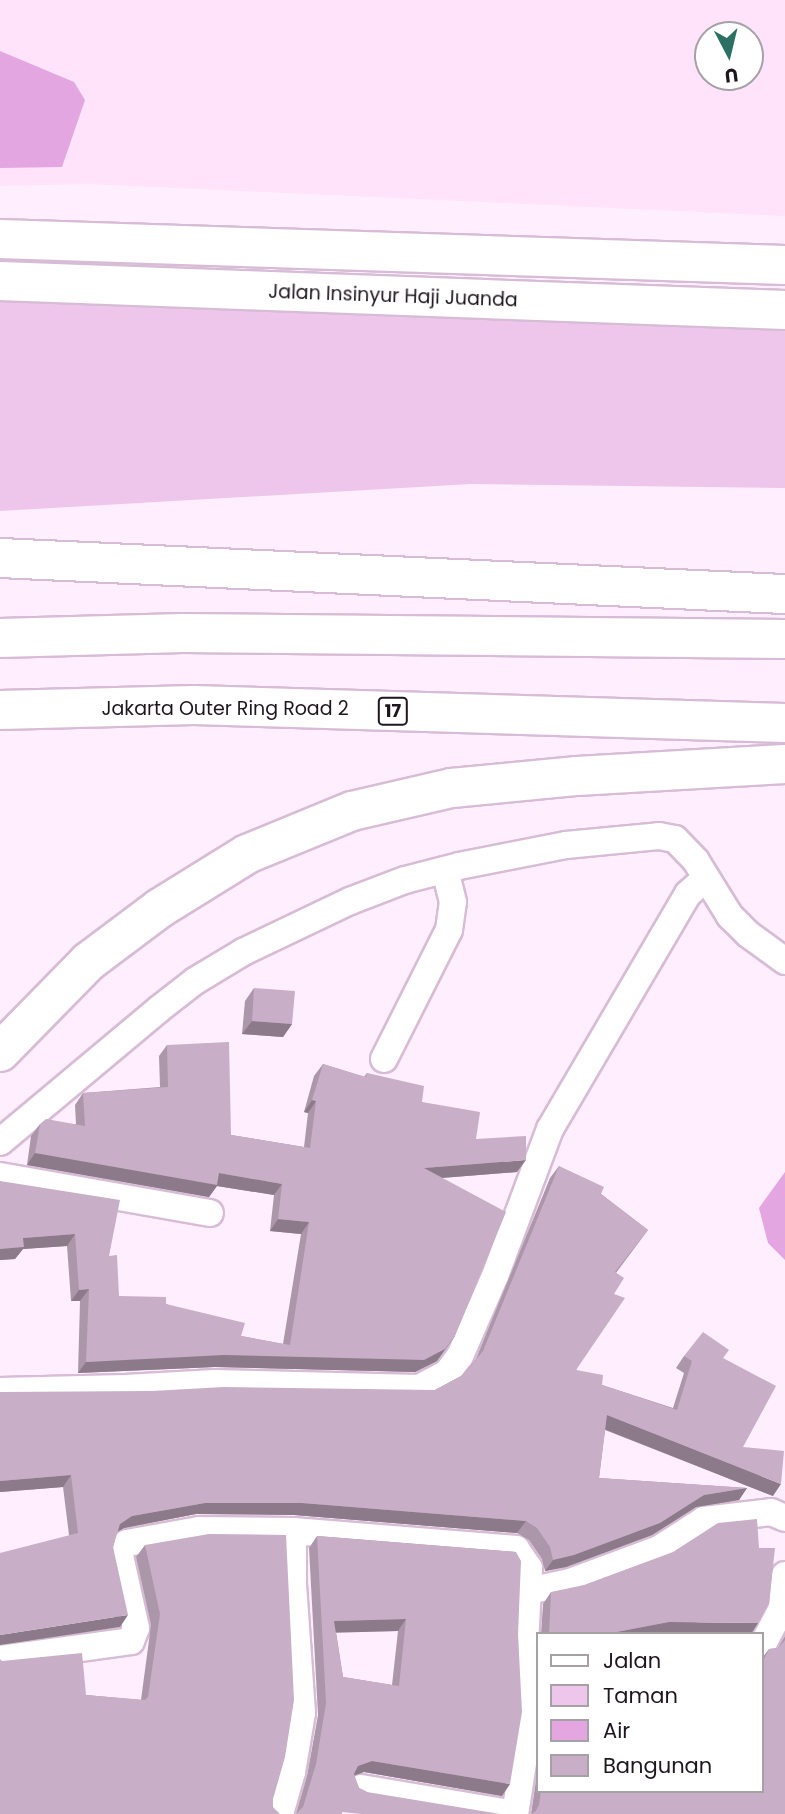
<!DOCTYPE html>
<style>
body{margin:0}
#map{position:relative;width:785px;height:1814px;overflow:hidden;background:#ffeefd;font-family:Poppins,sans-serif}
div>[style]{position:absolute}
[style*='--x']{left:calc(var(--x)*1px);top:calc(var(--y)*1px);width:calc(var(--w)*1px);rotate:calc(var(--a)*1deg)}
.built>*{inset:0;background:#fee3fb}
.green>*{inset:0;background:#eec6eb}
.water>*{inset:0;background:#e4a6e0}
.roads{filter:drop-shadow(2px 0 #d7bcd5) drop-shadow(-2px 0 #d7bcd5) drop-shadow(0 2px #d7bcd5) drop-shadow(0 -2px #d7bcd5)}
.street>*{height:26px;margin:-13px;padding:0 13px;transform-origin:13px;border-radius:13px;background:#fff}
.highway>*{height:38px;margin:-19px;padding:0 19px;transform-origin:19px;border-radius:19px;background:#fff}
.wall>*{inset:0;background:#ac96aa}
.shaded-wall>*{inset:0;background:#8c7a8b}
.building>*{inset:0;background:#c8aec6}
span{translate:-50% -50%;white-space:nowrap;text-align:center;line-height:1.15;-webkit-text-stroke:7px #fff;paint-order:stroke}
.shield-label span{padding:2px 5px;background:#fff;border:2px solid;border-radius:5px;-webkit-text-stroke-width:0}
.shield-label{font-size:18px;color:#1e151d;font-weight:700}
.street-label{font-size:19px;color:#1e151d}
.legend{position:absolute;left:536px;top:1632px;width:228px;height:161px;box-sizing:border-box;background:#fff;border:2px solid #a5a1a5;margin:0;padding:9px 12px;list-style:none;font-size:21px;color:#1e151d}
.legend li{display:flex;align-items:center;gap:14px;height:35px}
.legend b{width:35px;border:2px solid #a5a1a5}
.north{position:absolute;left:694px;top:21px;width:70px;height:70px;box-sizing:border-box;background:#fff;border:2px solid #a5a1a5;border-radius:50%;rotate:173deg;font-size:19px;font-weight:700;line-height:28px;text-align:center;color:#1e151d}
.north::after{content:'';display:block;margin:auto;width:24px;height:32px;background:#2b7063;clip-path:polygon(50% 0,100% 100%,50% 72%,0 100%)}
</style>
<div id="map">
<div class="built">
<i style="clip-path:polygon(evenodd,0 0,785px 0,785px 216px,88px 184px,0 186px,0 0,708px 35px,750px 35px,750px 77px,708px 77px,708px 35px)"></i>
</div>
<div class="green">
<i style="clip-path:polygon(0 298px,785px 331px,785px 488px,471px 484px,0 511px)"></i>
</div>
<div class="water">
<i style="clip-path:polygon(0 51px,74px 82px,85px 100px,62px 167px,0 168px)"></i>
<i style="clip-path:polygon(785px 1172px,785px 1260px,768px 1243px,759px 1208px)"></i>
</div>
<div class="roads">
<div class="street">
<i style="--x:384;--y:1059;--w:144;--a:-63.3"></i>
<i style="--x:449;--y:930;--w:28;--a:-82"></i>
<i style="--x:453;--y:902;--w:33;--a:-104"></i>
<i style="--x:0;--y:1142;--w:207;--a:-39.9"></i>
<i style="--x:159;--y:1009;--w:46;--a:-37.9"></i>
<i style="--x:195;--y:981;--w:56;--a:-31.1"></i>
<i style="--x:243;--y:952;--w:119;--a:-25.5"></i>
<i style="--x:350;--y:901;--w:59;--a:-20.9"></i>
<i style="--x:405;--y:880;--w:56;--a:-14.5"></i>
<i style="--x:459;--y:866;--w:109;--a:-11.1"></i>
<i style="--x:566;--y:845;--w:93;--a:-5.5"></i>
<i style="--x:659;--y:836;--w:16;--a:11"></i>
<i style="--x:675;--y:839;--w:30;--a:46"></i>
<i style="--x:696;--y:861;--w:65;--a:58.3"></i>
<i style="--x:730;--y:916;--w:25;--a:45"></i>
<i style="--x:748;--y:934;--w:46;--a:36.1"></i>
<i style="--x:0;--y:1176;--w:213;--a:10"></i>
<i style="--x:0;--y:1391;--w:125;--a:-1.4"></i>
<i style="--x:125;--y:1388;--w:90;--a:-3.2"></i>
<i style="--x:215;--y:1383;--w:204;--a:1.4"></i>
<i style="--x:419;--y:1388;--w:32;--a:-28"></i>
<i style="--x:447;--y:1373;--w:21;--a:-53"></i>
<i style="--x:460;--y:1356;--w:87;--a:-66.4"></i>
<i style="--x:495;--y:1276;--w:157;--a:-69.5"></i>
<i style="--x:550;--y:1129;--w:273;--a:-59.6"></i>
<i style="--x:688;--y:894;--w:24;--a:-42"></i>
<i style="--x:528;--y:1591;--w:43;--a:-12.1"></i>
<i style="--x:570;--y:1582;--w:95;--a:-20.3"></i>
<i style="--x:659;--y:1549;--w:54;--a:-32.8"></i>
<i style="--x:704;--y:1520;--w:67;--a:-6.8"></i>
<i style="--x:771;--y:1512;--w:15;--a:23"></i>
<i style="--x:762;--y:1646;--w:43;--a:-62.2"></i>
<i style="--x:782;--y:1608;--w:33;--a:-85"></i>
<i style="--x:0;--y:1659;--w:132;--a:-7.8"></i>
<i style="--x:131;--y:1641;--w:14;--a:-69"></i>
<i style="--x:136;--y:1628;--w:74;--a:-102.5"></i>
<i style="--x:120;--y:1556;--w:9;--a:-77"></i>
<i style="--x:122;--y:1547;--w:6;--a:-39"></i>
<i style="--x:127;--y:1543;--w:73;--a:-10.2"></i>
<i style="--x:199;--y:1530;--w:94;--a:0.6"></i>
<i style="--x:293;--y:1531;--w:224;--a:4.6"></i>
<i style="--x:516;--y:1549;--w:23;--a:56"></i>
<i style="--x:529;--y:1568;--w:77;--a:93"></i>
<i style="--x:525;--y:1645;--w:80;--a:87.1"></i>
<i style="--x:529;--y:1725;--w:90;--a:98.9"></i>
<i style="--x:361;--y:1788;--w:155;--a:9.6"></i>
<i style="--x:280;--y:1814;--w:44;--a:-74.1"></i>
<i style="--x:292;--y:1772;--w:60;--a:-80.4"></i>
<i style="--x:302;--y:1713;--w:128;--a:-94"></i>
<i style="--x:293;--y:1585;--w:54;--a:-90"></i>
</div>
<div class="highway">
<i style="--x:0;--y:239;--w:785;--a:1.9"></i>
<i style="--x:0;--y:281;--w:786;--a:2.12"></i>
<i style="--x:0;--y:558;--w:786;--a:2.63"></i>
<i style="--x:0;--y:638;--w:183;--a:-1.6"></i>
<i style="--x:183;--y:633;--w:602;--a:0.57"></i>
<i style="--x:0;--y:710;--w:194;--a:-1.5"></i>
<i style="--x:194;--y:705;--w:591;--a:1.74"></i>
<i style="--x:0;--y:1052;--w:126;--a:-45.6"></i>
<i style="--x:88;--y:962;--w:90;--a:-36.9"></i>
<i style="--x:160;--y:908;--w:102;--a:-31.8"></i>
<i style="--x:247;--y:854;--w:113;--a:-22.3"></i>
<i style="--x:352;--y:811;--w:103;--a:-13"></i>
<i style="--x:452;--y:788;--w:126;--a:-5.5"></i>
<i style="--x:577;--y:776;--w:208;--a:-3.3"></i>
</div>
</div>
<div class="wall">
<i style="clip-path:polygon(254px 988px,292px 1024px,283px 1037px,242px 1034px,245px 1001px)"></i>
<i style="clip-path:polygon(167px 1045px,231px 1135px,304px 1147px,308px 1113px,304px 1112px,314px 1076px,323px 1064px,364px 1077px,367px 1073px,422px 1102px,476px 1139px,517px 1172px,442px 1178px,437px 1361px,415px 1372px,215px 1367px,78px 1373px,80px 1301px,71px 1301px,67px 1246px,23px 1249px,15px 1259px,0 1260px,0 1181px,109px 1256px,119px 1296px,166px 1304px,241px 1336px,283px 1344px,301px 1234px,270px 1231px,274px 1195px,217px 1186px,209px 1197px,27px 1165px,31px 1136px,40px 1124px,76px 1124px,75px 1105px,83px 1093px,160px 1087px,159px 1056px)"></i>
<i style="clip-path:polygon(559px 1166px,601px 1194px,648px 1230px,616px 1273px,614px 1294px,576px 1370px,602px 1385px,673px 1408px,684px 1373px,676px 1368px,684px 1356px,723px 1358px,743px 1447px,773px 1496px,605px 1430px,599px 1478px,747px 1488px,739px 1500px,696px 1507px,652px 1535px,566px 1567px,545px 1571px,542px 1559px,529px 1540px,517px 1533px,294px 1515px,196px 1514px,124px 1528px,117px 1532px,113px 1547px,120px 1627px,69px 1535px,63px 1487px,0 1492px,0 1392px,435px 1390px,463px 1375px,476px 1359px,550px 1178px)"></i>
<i style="clip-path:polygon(evenodd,317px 1536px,516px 1552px,502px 1796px,364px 1772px,354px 1776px,359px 1788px,367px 1792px,296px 1814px,307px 1776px,318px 1715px,309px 1548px,317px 1536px,398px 1631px,392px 1685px,343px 1677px,336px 1632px,398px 1631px)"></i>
<i style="clip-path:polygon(145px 1545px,273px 1799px,273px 1807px,2px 1661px,86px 1695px,141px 1700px,151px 1625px,136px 1557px)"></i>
<i style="clip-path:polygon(551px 1592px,751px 1634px,541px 1634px,543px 1604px)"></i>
<i style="clip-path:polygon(785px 1636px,785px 1814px,531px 1814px,538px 1767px,538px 1791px,762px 1791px,762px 1658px,769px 1649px,778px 1648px)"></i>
</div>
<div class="shaded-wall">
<i style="clip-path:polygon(252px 1021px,292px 1024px,283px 1037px,242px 1034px)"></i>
<i style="clip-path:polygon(312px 1100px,316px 1101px,308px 1113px,304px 1112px)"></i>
<i style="clip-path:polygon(35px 1153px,219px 1173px,282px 1184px,274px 1195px,217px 1186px,209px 1197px,27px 1165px)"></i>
<i style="clip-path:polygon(526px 1160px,517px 1172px,415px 1180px,424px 1168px)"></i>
<i style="clip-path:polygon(278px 1219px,309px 1222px,301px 1234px,270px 1231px)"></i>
<i style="clip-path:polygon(75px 1234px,67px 1246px,23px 1249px,15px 1259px,0 1260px,0 1249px,23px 1238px)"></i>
<i style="clip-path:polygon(89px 1289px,80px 1301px,71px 1301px,79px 1290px)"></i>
<i style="clip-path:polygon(455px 1336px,437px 1361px,415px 1372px,215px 1367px,78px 1373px,86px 1362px)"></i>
<i style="clip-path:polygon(607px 1415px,781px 1484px,773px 1496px,599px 1427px)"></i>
<i style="clip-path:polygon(71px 1475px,63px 1487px,0 1492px,0 1481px)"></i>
<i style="clip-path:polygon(747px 1488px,739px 1500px,696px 1507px,652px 1535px,566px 1567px,545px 1571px,553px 1560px,704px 1495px)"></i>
<i style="clip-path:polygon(205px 1503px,302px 1503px,526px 1521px,517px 1533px,294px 1515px,196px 1514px,124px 1528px,112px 1535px,120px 1524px,132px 1516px)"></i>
<i style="clip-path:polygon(128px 1615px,120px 1627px,0 1645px,0 1635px)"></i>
<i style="clip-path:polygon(406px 1619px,398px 1631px,326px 1633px,334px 1621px)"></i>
<i style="clip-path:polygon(669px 1622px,758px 1623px,751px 1634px,606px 1634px)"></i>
<i style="clip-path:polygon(372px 1761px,510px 1784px,502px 1796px,364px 1772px,349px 1777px,358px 1766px)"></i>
</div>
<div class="building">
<i style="clip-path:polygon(254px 988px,295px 991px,292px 1024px,252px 1021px)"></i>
<i style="clip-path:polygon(229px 1042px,231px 1135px,310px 1148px,316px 1101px,312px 1100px,323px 1064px,366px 1077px,367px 1073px,424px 1086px,422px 1102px,480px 1112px,476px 1139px,526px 1136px,526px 1160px,424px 1168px,506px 1212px,455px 1336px,445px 1349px,424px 1360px,224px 1355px,86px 1362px,89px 1289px,79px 1290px,75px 1234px,23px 1238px,24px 1247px,0 1249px,0 1181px,120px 1200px,109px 1256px,117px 1255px,119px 1296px,166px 1297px,166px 1304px,245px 1323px,241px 1336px,290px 1345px,309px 1222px,278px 1219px,282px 1184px,219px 1173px,217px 1185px,35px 1153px,40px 1124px,46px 1119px,85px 1126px,83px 1093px,168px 1087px,167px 1045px)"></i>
<i style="clip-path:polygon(559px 1166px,604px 1187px,601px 1194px,648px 1230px,615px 1272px,624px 1278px,614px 1294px,625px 1298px,576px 1370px,603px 1375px,602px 1385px,677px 1410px,692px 1361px,684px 1356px,703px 1332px,729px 1350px,723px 1358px,776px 1386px,743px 1447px,784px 1451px,781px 1484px,607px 1415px,599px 1478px,747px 1488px,704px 1495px,660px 1523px,574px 1555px,553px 1560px,550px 1547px,537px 1528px,526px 1521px,302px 1503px,205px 1503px,132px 1516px,120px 1524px,113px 1547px,128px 1615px,0 1635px,0 1553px,78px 1533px,71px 1475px,0 1481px,0 1392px,134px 1392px,224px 1387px,435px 1390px,463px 1375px,483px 1351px)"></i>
<i style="clip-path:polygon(757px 1519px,759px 1548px,775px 1548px,769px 1603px,758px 1623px,669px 1622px,606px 1634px,549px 1634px,551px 1592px,584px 1585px,673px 1552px,718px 1523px)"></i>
<i style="clip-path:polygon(209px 1534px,286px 1535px,294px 1700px,285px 1757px,273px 1799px,273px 1807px,280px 1814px,0 1814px,0 1659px,2px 1661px,82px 1653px,86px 1695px,145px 1700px,148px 1697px,160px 1614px,145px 1545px)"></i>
<i style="clip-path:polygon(evenodd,317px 1536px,516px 1552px,521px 1561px,518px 1634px,522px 1712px,510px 1784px,372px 1761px,358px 1766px,354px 1774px,359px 1788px,367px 1792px,500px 1814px,362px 1814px,342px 1812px,342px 1814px,296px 1814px,303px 1807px,316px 1764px,326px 1703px,317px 1536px,406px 1619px,399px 1686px,343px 1677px,334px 1621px,406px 1619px)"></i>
<i style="clip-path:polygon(785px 1640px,785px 1814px,531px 1814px,535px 1812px,539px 1805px,541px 1791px,762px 1791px,762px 1663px,769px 1649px,778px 1648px)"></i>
</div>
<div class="shield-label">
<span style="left:393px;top:711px">17</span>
</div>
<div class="street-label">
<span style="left:393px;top:296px;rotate:2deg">Jalan Insinyur Haji Juanda</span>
<span style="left:225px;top:709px">Jakarta Outer Ring Road 2</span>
</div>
<ul class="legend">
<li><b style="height:9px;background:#fff"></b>Jalan</li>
<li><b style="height:19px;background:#eec6eb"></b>Taman</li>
<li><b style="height:19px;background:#e4a6e0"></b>Air</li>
<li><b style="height:19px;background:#c8aec6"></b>Bangunan</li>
</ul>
<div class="north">U</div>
</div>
